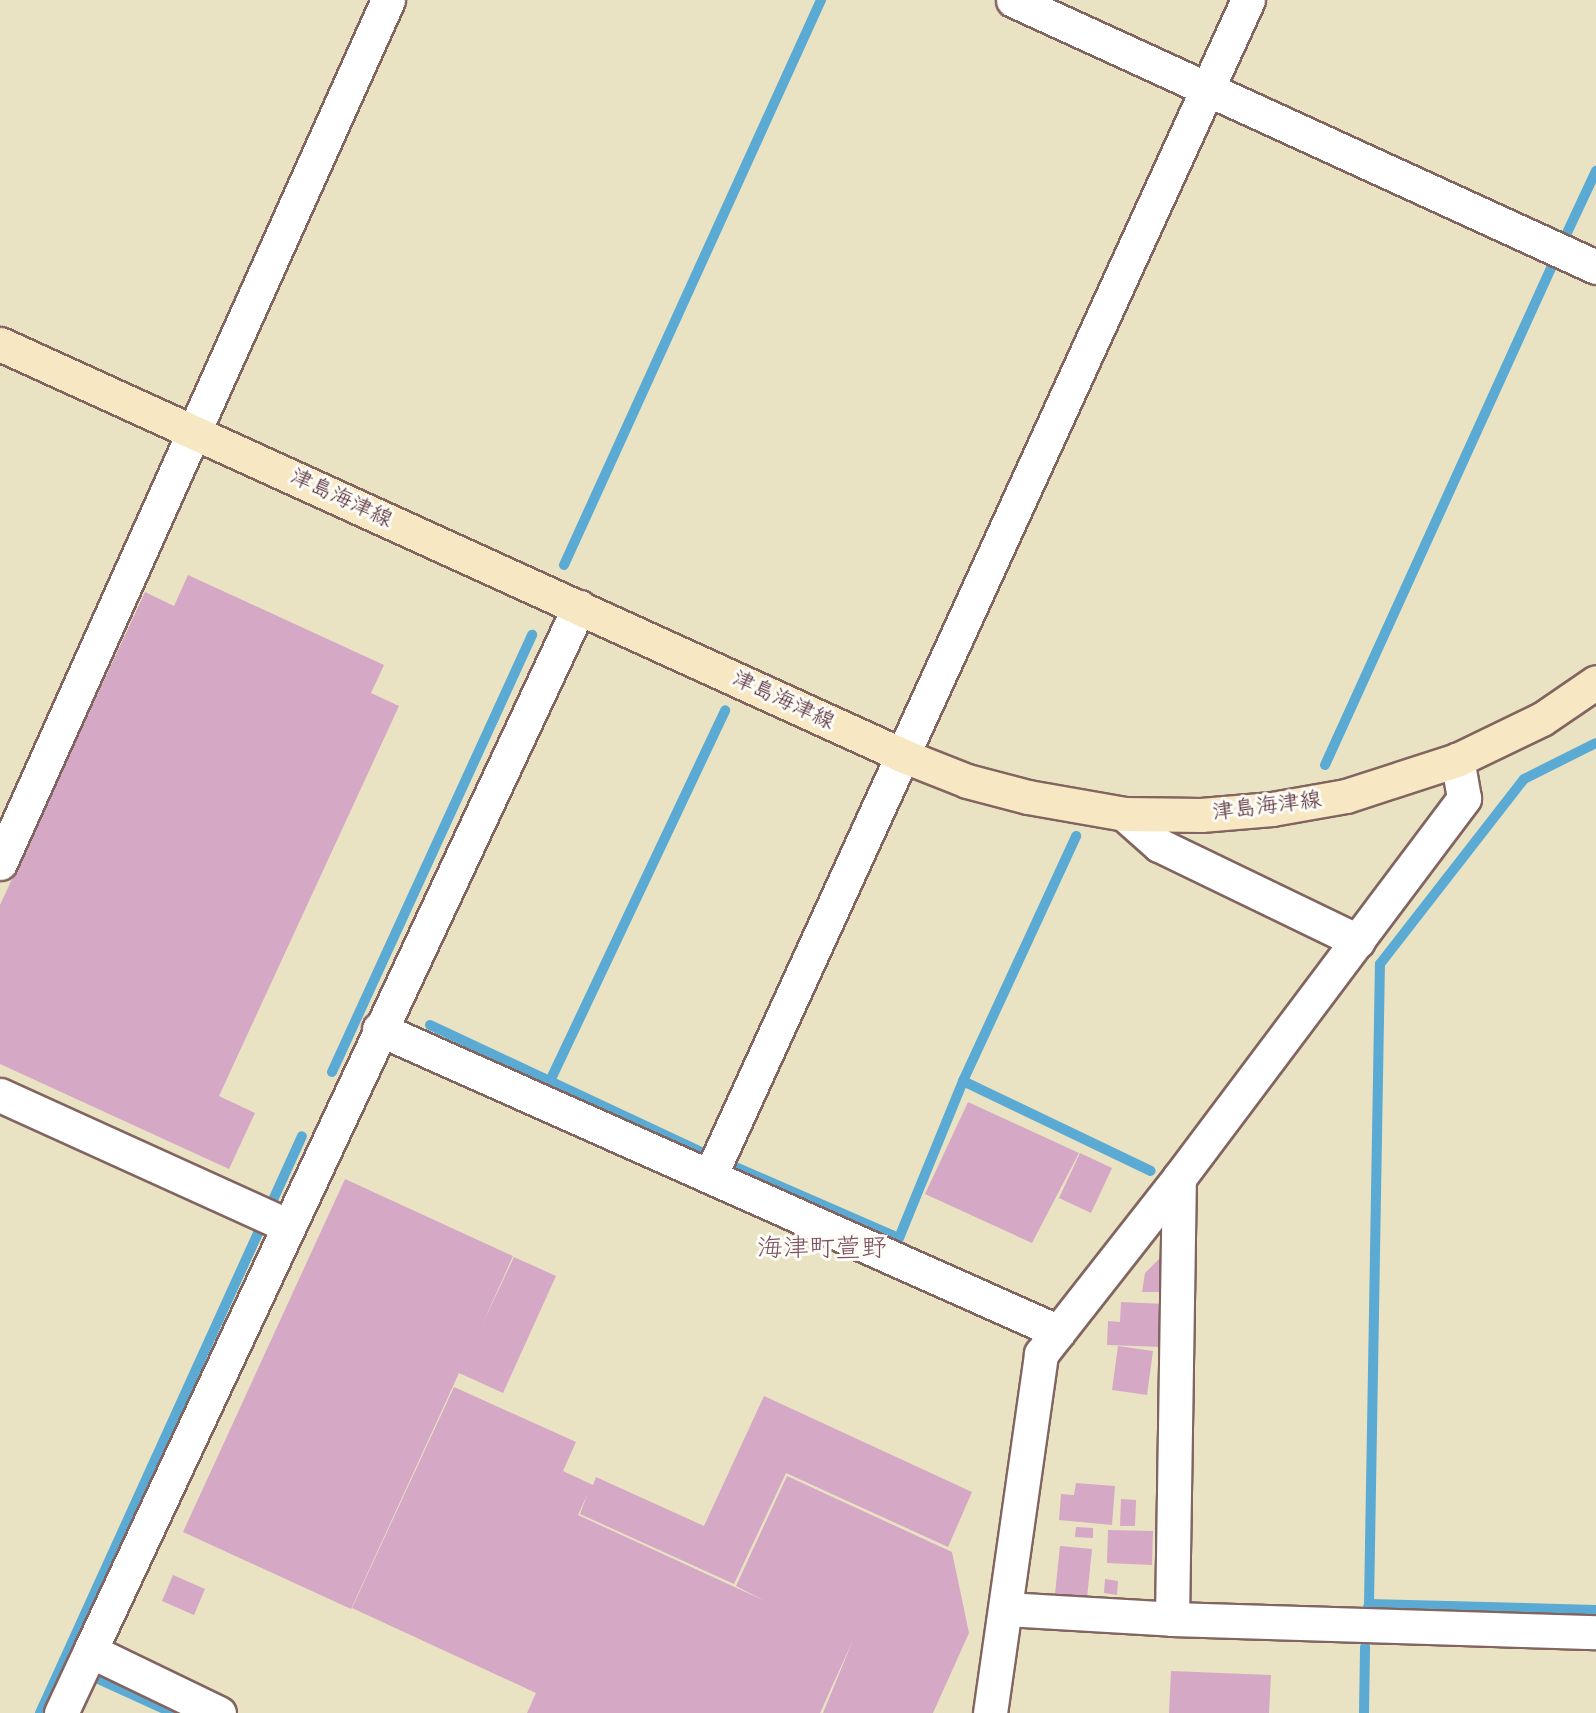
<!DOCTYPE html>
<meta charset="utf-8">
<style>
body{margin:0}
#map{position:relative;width:1596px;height:1713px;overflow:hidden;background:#e9e3c3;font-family:Mynerve,"Klee One",sans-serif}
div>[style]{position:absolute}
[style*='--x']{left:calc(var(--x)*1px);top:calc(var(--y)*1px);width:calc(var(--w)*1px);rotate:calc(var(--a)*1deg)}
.stream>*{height:10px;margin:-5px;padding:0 5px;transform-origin:5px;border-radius:5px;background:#5aaad4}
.building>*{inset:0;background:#d5a8c6}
.roads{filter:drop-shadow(2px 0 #826460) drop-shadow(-2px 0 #826460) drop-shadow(0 2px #826460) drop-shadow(0 -2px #826460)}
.street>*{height:33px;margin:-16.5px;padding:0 16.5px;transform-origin:16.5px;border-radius:16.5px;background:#fff}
.secondary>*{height:33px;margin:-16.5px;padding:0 16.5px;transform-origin:16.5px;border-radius:16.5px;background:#f7e8c3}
span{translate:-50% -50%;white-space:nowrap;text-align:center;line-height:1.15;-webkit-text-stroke:6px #fdfcf7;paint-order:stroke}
.street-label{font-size:22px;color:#4a1f2b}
.quarter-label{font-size:26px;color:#7b4f61}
</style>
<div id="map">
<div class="stream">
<i style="--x:1566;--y:235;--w:71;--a:-64.9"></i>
<i style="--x:564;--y:565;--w:621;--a:-65.54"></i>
<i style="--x:1325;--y:765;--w:548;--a:-65.54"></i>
<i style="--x:430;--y:1025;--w:299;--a:25.1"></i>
<i style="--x:332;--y:1072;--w:481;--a:-65.4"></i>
<i style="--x:550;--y:1081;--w:410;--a:-64.7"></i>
<i style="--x:963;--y:1081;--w:270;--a:-65.2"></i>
<i style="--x:731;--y:1165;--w:183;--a:23.5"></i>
<i style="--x:899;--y:1238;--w:170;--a:-67.8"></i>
<i style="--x:963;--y:1081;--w:208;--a:25.6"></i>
<i style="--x:273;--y:1200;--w:70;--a:-65.6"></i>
<i style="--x:1369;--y:1604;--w:227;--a:1.5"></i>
<i style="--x:1366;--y:1614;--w:10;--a:-73"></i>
<i style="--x:1369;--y:1604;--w:640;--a:-89.02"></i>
<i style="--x:1380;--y:964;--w:234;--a:-52.1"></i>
<i style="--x:1524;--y:779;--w:80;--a:-26.6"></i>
<i style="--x:96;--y:1678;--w:85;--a:24.4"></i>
<i style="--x:40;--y:1713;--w:529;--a:-65.57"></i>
<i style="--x:1364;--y:1713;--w:66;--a:-89.1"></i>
</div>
<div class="building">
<i style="clip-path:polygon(188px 575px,384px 665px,371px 693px,399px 706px,219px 1096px,255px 1113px,229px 1169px,0 1064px,0 905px,145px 592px,174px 606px)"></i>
<i style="clip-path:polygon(968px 1102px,1079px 1153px,1032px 1243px,925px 1194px)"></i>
<i style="clip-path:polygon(1080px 1153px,1112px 1168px,1091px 1213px,1059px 1198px)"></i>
<i style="clip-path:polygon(345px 1179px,513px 1256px,481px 1327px,514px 1257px,556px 1276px,503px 1393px,459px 1373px,351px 1609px,183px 1532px)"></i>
<i style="clip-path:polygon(1164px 1254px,1163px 1292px,1142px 1292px,1145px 1273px)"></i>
<i style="clip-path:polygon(1121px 1302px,1164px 1304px,1162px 1347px,1107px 1345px,1108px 1321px,1120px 1322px)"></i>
<i style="clip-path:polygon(1118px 1346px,1153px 1351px,1147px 1395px,1112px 1390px)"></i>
<i style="clip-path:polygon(454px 1387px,576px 1442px,563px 1471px,593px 1485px,596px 1477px,704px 1526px,764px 1396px,972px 1492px,948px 1547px,786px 1473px,734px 1584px,580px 1514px,588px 1493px,578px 1515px,765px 1601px,736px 1586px,787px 1476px,952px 1552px,969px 1633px,933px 1713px,823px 1713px,853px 1640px,820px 1713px,527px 1713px,536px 1693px,352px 1608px)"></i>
<i style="clip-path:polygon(1076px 1483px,1115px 1486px,1112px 1525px,1059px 1520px,1061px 1494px,1074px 1495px)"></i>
<i style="clip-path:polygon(1121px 1499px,1136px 1500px,1135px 1526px,1120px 1526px)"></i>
<i style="clip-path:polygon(1076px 1527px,1093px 1528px,1093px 1538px,1075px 1537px)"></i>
<i style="clip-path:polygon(1108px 1530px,1153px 1531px,1152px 1565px,1107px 1563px)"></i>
<i style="clip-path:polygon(1060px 1546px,1092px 1549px,1087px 1598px,1055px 1594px)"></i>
<i style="clip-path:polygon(173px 1575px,205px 1589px,194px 1615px,162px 1601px)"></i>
<i style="clip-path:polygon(1105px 1579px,1118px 1581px,1117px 1595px,1104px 1593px)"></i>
<i style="clip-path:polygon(1171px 1671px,1271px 1675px,1269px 1713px,1169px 1713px)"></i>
</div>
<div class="roads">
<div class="street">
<i style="--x:1013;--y:0;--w:641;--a:24.61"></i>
<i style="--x:1124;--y:814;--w:47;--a:41.5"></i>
<i style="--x:1159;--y:845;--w:221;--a:25.8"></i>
<i style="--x:0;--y:863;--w:946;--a:-65.79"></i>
<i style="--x:379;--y:1029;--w:744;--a:24.02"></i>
<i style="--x:0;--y:1095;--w:315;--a:24.4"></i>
<i style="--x:710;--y:1176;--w:1293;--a:-65.42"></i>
<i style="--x:1006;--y:1609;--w:166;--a:3.4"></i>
<i style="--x:1172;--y:1619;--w:424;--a:1.8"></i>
<i style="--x:1172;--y:1619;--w:441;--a:-89.1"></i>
<i style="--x:61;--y:1713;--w:68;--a:-64.9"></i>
<i style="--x:219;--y:1713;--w:143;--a:-154.3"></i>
<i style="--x:90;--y:1651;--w:1153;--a:-64.9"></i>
<i style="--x:990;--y:1713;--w:363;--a:-81.9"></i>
<i style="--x:1041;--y:1354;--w:224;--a:-51.9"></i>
<i style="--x:1179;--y:1178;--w:475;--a:-53.1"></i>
<i style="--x:1464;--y:798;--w:39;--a:-100"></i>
</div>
<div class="secondary">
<i style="--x:0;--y:344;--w:993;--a:24.5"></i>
<i style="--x:904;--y:756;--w:68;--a:21.6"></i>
<i style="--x:967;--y:781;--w:63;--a:14.7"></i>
<i style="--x:1028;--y:797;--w:97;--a:10"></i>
<i style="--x:1124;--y:814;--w:77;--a:0.7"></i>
<i style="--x:1201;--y:815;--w:71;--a:-4.8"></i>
<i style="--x:1272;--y:809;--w:75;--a:-10"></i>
<i style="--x:1346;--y:796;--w:117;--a:-18"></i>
<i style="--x:1457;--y:760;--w:94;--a:-25.8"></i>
<i style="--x:1542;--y:719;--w:65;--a:-34.4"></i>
</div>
</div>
<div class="street-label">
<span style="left:341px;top:499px;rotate:25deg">津島海津線</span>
<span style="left:783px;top:701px;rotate:25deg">津島海津線</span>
<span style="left:1267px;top:807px;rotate:-7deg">津島海津線</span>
</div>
<div class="quarter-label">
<span style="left:822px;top:1250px">海津町萱野</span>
</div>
</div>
